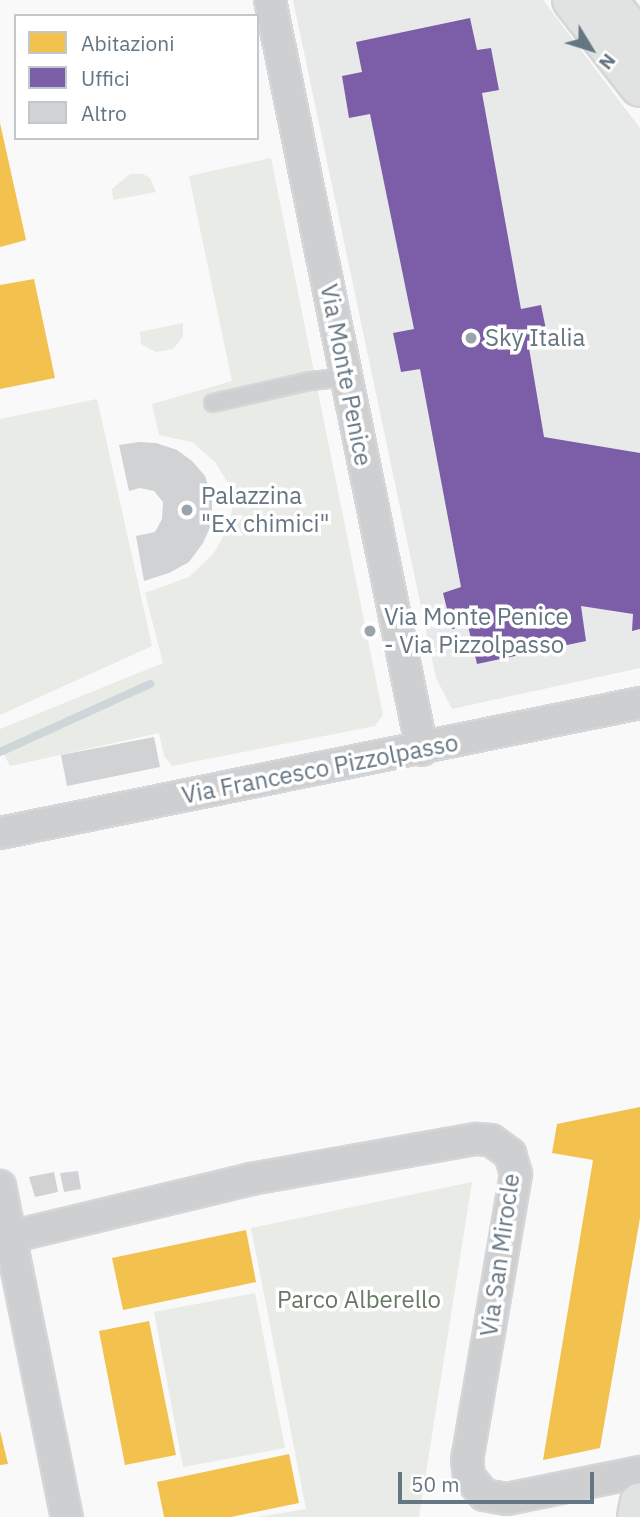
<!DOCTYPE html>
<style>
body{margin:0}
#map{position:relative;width:640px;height:1517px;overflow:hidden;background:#f9f9f9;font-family:"IBM Plex Sans",sans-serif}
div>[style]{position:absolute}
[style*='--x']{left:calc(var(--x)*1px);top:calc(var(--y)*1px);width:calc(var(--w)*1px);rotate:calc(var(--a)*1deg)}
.built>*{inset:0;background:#e8e9e9}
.green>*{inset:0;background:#e8ebe6}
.homes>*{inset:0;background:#f2c14e}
.offices>*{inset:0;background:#7b5ea7}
.stream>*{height:8px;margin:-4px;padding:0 4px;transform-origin:4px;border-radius:4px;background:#ced6d9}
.building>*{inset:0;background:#d0d2d3}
.roads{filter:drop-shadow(2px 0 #d5d6d7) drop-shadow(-2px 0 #d5d6d7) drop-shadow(0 2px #d5d6d7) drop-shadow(0 -2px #d5d6d7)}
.lane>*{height:16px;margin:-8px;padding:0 8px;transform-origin:8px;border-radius:8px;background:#cecfd0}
.street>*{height:30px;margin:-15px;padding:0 15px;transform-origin:15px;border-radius:15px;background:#cecfd0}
.secondary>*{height:38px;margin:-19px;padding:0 19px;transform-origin:19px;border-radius:19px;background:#e1e2e2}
.dots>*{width:19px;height:19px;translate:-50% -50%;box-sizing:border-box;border:4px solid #fff;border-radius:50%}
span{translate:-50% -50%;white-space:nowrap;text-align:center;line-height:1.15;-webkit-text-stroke:7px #fff;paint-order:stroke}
.poi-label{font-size:24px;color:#657683}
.left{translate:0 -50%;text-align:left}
.street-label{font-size:24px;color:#657683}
.park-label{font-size:24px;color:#687a64}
.legend{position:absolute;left:14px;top:14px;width:245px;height:126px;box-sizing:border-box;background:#fff;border:2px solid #c1c8cd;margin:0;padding:9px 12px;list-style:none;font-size:21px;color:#657683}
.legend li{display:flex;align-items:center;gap:14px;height:35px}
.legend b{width:35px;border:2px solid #c1c8cd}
.north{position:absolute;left:556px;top:14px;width:70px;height:70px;-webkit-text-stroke:5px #fff;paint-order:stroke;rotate:128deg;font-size:19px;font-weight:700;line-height:28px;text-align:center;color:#657683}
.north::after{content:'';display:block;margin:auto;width:24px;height:32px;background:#657683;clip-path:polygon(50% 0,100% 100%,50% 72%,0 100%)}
.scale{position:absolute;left:398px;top:1472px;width:196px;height:32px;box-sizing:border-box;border:4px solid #657683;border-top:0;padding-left:9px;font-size:21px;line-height:24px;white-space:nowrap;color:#657683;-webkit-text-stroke:5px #fff;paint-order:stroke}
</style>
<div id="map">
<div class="built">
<i style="clip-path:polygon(293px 0,543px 0,640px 128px,640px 668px,452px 709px,436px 678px)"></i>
</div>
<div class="green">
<i style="clip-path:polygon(271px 158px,383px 715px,375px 726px,172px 766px,164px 756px,159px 733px,10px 766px,0 747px,0 729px,163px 663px,145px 593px,189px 577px,214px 553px,229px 525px,235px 494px,215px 462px,192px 442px,159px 435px,152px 404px,232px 381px,189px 176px)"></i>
<i style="clip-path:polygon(130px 174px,143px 174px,150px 178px,156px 192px,113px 200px,112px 189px)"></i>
<i style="clip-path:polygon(183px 323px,183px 337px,173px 349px,156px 352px,141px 344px,140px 332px)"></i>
<i style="clip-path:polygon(97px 399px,152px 646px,0 715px,0 419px)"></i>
<i style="clip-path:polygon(472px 1182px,419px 1517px,258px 1517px,306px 1509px,251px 1228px)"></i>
<i style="clip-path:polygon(255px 1293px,285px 1448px,183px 1467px,154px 1312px)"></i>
</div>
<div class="homes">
<i style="clip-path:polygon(0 123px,26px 240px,0 247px)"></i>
<i style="clip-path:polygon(34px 279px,55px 378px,0 389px,0 285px)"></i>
<i style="clip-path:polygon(640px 1107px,640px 1218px,600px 1448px,543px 1460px,593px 1160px,552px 1153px,557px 1124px)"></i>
<i style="clip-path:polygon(246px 1230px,256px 1282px,123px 1310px,112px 1258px)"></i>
<i style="clip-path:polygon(149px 1321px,176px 1455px,125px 1465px,99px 1331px)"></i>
<i style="clip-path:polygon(0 1431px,8px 1464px,0 1465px)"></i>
<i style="clip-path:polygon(289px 1454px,299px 1503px,231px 1517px,164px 1517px,157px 1482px)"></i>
</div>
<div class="offices">
<i style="clip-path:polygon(470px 18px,477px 50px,491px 48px,499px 90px,482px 93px,521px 309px,541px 305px,549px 344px,529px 348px,544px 437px,640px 453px,640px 629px,632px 631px,633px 614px,581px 606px,586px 641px,477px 664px,468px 626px,452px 629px,443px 593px,461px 587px,420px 369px,401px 372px,393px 333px,414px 329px,370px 114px,349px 118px,342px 76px,362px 72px,356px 42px)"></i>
</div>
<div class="stream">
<i style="--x:0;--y:752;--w:165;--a:-24.4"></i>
</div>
<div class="building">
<i style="clip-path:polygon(139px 442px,156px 443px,177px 450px,192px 461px,205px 476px,212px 498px,212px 523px,203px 543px,189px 562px,169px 573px,144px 581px,136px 536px,155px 532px,162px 519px,163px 502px,154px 491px,140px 488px,129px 491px,119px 445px)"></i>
<i style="clip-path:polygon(154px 737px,160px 767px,67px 786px,61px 755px)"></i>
<i style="clip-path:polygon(78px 1171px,81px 1189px,64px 1192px,60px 1173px)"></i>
<i style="clip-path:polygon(54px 1172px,58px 1192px,35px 1197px,29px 1177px)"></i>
</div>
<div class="roads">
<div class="lane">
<i style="--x:213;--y:403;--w:99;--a:-12.8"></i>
<i style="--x:310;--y:381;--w:37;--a:-6"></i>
</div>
<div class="street">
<i style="--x:270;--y:0;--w:765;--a:78.54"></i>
<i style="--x:0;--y:833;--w:653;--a:-11.48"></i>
<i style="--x:0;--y:1186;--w:338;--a:78.6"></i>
<i style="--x:10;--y:1237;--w:248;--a:-13.5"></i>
<i style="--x:251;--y:1179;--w:229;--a:-10.1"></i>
<i style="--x:476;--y:1139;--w:15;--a:4"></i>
<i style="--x:491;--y:1140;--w:24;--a:36"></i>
<i style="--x:510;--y:1154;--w:21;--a:73"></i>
<i style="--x:516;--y:1174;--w:290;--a:99.7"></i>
<i style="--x:467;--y:1460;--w:17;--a:83"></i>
<i style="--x:469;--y:1477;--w:23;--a:50"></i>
<i style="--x:484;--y:1495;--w:23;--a:10"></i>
<i style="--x:507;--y:1499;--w:136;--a:-11.5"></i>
</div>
<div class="secondary">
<i style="--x:572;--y:0;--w:110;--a:52"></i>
<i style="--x:607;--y:0;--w:53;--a:51.2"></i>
<i style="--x:637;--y:1517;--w:15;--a:-79"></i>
</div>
</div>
<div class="dots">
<i style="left:471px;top:338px;background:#99a4ac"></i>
<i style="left:187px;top:510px;background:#99a4ac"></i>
<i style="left:370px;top:631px;background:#99a4ac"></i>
</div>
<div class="poi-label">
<span class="left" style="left:485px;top:338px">Sky Italia</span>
<span class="left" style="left:201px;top:510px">Palazzina<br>"Ex chimici"</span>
<span class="left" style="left:384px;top:631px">Via Monte Penice<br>- Via Pizzolpasso</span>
</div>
<div class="street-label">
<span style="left:346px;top:375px;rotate:79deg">Via Monte Penice</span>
<span style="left:320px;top:769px;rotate:-11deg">Via Francesco Pizzolpasso</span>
<span style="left:500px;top:1255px;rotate:-82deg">Via San Mirocle</span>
</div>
<div class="park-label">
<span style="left:359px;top:1300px">Parco Alberello</span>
</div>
<ul class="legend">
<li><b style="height:19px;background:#f2c14e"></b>Abitazioni</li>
<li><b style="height:19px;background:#7b5ea7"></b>Uffici</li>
<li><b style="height:19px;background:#d0d2d3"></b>Altro</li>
</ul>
<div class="north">N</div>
<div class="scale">50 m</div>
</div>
